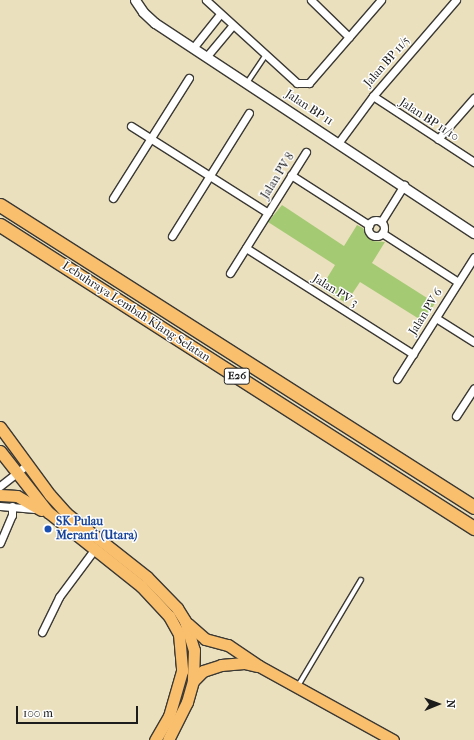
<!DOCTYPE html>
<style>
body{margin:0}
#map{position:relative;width:474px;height:740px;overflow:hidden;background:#ebe0be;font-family:"IM FELL French Canon",serif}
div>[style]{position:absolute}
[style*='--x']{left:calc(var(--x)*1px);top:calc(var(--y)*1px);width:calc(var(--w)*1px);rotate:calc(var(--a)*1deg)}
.green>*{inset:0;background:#a5ca74}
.roads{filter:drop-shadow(1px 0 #3b3934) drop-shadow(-1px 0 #3b3934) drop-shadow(0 1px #3b3934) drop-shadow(0 -1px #3b3934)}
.service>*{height:3.5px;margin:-1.75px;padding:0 1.75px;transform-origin:1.75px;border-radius:1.75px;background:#fff}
.minor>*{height:7px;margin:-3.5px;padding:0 3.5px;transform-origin:3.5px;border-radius:3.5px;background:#fff}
.minor>.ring{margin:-3.5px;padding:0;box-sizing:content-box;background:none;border:7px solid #fff;border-radius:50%}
.tertiary>*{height:9px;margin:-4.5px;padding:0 4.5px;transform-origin:4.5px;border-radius:4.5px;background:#fff}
.primary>*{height:11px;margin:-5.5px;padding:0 5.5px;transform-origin:5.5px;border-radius:5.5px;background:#f9bf6d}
.motorway>*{height:13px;margin:-6.5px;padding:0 6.5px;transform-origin:6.5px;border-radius:6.5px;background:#f9bf6d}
.dots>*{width:11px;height:11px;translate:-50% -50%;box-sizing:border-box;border:2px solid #fff;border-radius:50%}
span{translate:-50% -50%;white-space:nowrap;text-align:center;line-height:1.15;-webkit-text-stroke:3px #fff;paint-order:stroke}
.shield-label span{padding:1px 3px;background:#fff;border:1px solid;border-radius:3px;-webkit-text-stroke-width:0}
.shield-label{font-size:11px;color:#1c1c1c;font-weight:700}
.street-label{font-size:12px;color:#1c1c1c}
.transit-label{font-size:12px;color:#164399;font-weight:700}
.left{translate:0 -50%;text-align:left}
.north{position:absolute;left:418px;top:684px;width:40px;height:40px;-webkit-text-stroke:3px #fff;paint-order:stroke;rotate:89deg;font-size:11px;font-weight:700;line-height:16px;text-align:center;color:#1c1c1c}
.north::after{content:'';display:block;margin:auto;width:14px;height:18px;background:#1c1c1c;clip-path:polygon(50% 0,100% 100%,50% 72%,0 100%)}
.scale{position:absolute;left:16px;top:706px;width:122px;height:18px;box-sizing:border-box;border:2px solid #1c1c1c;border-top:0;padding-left:5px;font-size:12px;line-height:14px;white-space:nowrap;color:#1c1c1c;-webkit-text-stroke:3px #fff;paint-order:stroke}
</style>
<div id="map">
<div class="green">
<i style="clip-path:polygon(282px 205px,344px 246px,357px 225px,363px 228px,372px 241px,385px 242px,372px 263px,435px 303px,424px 322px,360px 282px,346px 303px,321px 288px,335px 265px,268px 222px)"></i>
</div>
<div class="roads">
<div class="service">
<i style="--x:247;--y:83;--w:32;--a:-56"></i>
<i style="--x:298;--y:686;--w:123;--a:-59.3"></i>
</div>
<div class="minor">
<i style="--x:206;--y:0;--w:123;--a:42.4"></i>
<i style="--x:297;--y:83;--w:12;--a:0"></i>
<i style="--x:309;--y:83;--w:110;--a:-49.1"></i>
<i style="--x:311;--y:0;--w:53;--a:44.2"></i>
<i style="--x:193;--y:48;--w:43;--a:-51.5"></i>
<i style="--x:207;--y:56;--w:39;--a:-50"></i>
<i style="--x:373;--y:96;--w:121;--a:33.2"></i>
<i style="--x:131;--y:126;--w:162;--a:32.4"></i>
<i style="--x:438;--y:139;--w:55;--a:-48.7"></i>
<i style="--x:339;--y:142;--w:57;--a:-53.5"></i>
<i style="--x:373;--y:96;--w:127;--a:-49.2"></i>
<i style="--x:291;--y:175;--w:93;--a:32.7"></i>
<i style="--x:113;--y:198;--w:142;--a:-57.7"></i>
<i class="ring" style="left:368px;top:220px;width:9px;height:9px"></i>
<i style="--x:381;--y:222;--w:44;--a:-58.1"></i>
<i style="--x:382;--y:233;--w:90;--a:32.8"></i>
<i style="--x:172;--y:236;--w:145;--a:-58"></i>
<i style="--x:246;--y:248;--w:198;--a:32.4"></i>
<i style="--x:230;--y:273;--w:143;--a:-57.9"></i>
<i style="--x:436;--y:318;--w:45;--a:32.3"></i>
<i style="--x:397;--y:379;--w:144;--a:-57.7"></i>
<i style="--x:456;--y:416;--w:33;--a:-57"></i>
<i style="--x:0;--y:486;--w:34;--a:-38"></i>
<i style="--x:0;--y:506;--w:35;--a:5"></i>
<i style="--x:0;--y:543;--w:30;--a:-67"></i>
<i style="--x:12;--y:515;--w:9;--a:-90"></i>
<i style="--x:42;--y:632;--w:39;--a:-64"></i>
<i style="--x:59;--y:597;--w:59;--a:-53.3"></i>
</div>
<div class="tertiary">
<i style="--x:135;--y:0;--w:14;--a:56"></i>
<i style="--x:143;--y:12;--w:16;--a:43"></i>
<i style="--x:155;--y:23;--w:382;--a:33.4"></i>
</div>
<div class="primary">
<i style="--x:0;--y:427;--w:84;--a:53.7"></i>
<i style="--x:50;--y:495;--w:24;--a:48"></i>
<i style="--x:66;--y:513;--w:103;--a:38.3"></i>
<i style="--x:147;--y:577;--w:43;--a:45.9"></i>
<i style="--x:177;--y:608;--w:15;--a:58"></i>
<i style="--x:185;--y:621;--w:30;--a:73"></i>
<i style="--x:194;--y:650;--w:31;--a:92"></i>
<i style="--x:193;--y:681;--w:22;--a:106"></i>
<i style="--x:187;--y:702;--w:42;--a:116.6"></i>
<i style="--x:0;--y:451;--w:78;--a:51.8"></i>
<i style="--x:48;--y:512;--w:119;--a:38.5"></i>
<i style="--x:141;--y:586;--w:41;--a:47"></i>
<i style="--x:169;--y:616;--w:21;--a:61"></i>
<i style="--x:179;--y:634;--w:37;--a:85"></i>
<i style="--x:182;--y:671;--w:47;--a:106.1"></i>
<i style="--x:169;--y:716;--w:28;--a:120"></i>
<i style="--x:0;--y:495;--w:17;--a:3"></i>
<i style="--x:17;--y:496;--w:28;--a:30"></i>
<i style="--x:188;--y:624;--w:23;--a:41"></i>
<i style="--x:205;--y:639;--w:24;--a:15"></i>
<i style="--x:228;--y:645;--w:37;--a:34"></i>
<i style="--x:259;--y:666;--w:153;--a:28.9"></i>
<i style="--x:193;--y:681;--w:14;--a:-45"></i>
<i style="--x:203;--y:671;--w:19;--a:-18"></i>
<i style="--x:221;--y:665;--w:23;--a:-5"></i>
<i style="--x:244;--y:663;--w:13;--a:13"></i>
</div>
<div class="motorway">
<i style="--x:0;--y:205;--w:562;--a:32.5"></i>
<i style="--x:0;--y:225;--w:563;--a:32.59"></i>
</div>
</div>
<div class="dots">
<i style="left:48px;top:529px;background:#1a4fb4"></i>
</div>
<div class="shield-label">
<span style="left:237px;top:376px">E26</span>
</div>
<div class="street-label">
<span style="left:387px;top:62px;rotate:-49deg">Jalan BP 11/5</span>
<span style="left:309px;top:108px;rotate:33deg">Jalan BP 11</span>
<span style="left:429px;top:120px;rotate:33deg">Jalan BP 11/10</span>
<span style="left:278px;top:176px;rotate:-58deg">Jalan PV 8</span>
<span style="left:335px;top:291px;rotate:32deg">Jalan PV 3</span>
<span style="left:136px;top:312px;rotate:33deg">Lebuhraya Lembah Klang Selatan</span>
<span style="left:426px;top:312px;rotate:-58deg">Jalan PV 6</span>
</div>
<div class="transit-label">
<span class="left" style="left:56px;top:529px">SK Pulau<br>Meranti (Utara)</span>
</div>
<div class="north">N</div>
<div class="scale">100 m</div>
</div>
